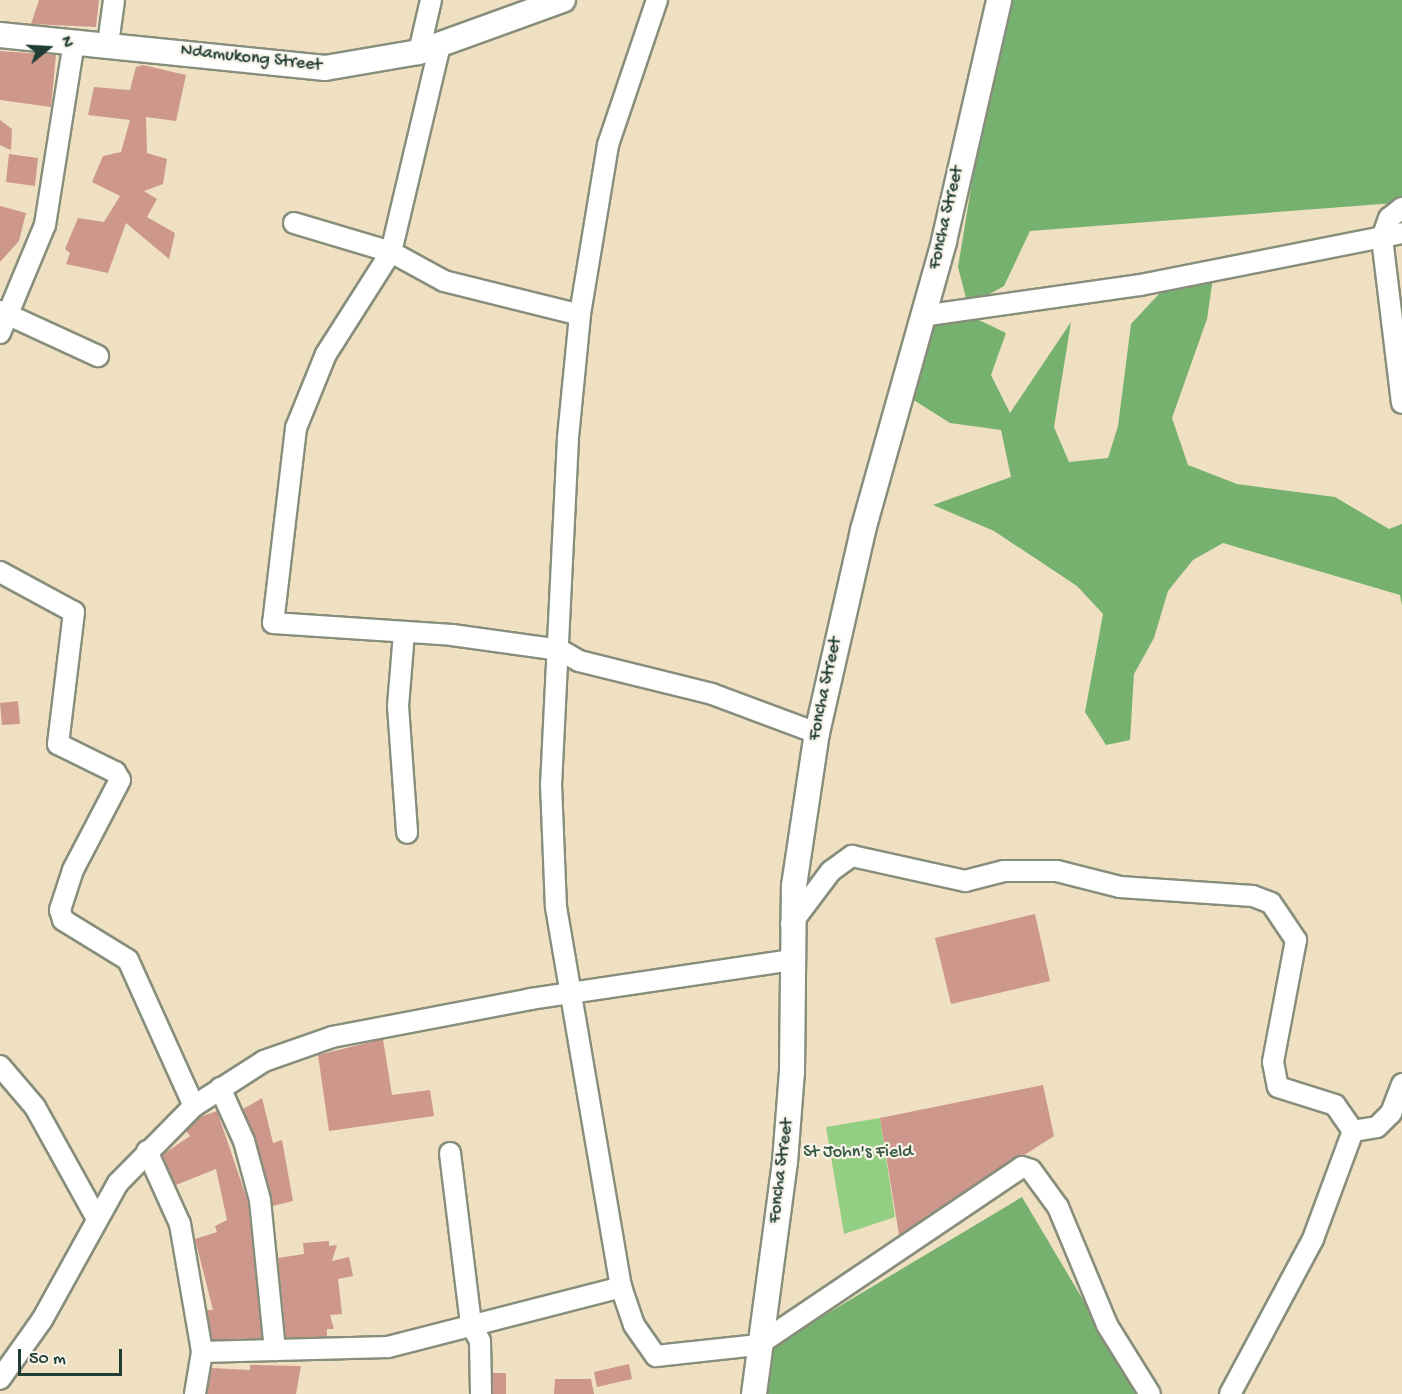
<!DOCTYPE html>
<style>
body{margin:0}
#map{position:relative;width:1402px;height:1394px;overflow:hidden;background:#efe0c2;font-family:"Gochi Hand",sans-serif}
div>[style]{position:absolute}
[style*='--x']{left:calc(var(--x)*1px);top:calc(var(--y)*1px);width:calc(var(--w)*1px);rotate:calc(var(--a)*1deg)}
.green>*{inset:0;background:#94ce82}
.forest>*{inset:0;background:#77b170}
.building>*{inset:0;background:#ce978c}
.roads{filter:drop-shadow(2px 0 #878e7b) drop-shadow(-2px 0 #878e7b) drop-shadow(0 2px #878e7b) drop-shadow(0 -2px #878e7b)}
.minor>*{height:20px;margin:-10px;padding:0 10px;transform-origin:10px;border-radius:10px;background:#fff}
.major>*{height:24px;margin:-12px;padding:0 12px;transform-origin:12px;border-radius:12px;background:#fff}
span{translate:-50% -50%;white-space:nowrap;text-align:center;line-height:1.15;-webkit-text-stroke:4.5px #f7f3e8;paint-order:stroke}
.street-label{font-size:18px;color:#1f3d34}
.park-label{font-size:18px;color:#365a44}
.north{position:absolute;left:18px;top:18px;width:60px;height:60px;-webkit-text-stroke:4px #f7f3e8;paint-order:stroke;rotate:72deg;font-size:16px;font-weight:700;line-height:24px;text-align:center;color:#1f3d34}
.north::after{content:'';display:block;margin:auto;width:21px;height:27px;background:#1f3d34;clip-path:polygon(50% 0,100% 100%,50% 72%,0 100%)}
.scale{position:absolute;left:18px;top:1349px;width:104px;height:27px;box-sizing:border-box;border:3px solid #1f3d34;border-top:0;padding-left:8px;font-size:18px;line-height:21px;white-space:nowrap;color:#1f3d34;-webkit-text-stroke:4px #f7f3e8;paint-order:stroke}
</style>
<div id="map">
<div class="green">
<i style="clip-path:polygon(880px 1118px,895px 1217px,844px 1234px,826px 1127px)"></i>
</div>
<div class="forest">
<i style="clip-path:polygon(1002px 0,1402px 0,1402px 197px,1395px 203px,1030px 231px,1004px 286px,968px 306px,958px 267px)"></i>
<i style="clip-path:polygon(1213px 278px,1207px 319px,1172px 418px,1188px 465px,1237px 484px,1335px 497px,1389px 529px,1402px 524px,1402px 606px,1400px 595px,1223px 543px,1193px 560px,1168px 591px,1154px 638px,1134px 674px,1130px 740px,1106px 745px,1085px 712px,1103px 614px,1077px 586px,994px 531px,933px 505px,1011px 477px,1001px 430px,950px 423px,901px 392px,922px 316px,956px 309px,1006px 333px,991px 375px,1010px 413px,1071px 322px,1054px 427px,1069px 462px,1108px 458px,1118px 426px,1131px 324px,1170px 282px)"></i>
<i style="clip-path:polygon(1022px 1197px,1139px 1394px,761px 1394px,763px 1352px)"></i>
</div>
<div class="building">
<i style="clip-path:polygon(39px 0,99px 0,96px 27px,31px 24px)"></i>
<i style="clip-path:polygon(0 51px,56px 55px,51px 107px,0 100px)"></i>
<i style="clip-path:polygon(143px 65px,186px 75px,176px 121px,146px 117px,147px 153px,167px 159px,163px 184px,144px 191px,157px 199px,147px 217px,175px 233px,169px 259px,126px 223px,108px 273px,66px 264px,70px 253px,65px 249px,78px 218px,104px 222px,120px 196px,92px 182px,103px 156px,121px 152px,130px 120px,88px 115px,94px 87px,130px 90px,136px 67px)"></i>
<i style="clip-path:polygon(0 120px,12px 129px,11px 150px,0 145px)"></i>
<i style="clip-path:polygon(9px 154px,38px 158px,35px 186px,6px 182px)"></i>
<i style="clip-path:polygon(0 206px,26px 213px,19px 241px,0 262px)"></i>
<i style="clip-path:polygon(18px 701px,20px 724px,2px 725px,0 703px)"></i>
<i style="clip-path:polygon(1035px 914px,1050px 981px,951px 1004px,935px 938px)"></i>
<i style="clip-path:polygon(383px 1039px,392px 1095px,430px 1090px,434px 1116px,329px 1131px,318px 1055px)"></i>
<i style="clip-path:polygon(1043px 1085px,1054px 1136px,899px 1235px,880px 1118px)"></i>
<i style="clip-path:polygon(262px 1098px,273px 1143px,282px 1140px,293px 1201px,273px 1206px,243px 1109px)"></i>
<i style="clip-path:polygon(217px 1111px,248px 1202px,262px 1338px,212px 1340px,207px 1310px,213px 1310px,195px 1239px,217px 1232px,215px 1226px,227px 1220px,216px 1169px,176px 1185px,162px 1155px,190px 1136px,186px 1131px,200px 1117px)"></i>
<i style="clip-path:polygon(329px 1241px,329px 1246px,337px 1245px,332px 1261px,349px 1257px,353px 1276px,338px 1279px,342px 1314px,330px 1315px,334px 1329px,327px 1329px,327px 1337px,286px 1338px,278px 1258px,304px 1254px,303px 1243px)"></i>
<i style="clip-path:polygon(629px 1364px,632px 1379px,597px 1387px,594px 1372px)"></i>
<i style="clip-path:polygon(250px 1365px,301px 1366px,296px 1394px,207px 1394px,212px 1368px,250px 1370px)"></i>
<i style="clip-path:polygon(493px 1373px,506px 1373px,506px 1394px,493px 1394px)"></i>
<i style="clip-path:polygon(555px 1379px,591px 1379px,594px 1394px,554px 1394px)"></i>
</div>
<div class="roads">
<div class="minor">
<i style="--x:657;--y:0;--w:153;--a:108.7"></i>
<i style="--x:608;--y:145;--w:172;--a:99.4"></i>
<i style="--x:580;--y:315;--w:124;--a:95.6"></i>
<i style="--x:568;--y:438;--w:346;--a:92.8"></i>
<i style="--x:551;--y:784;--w:123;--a:87.7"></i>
<i style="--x:556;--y:907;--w:386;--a:80.3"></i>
<i style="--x:621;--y:1287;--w:40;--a:71.1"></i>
<i style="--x:634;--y:1325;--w:38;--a:55"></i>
<i style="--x:656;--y:1356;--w:103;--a:-6.2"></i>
<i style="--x:758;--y:1345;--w:318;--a:-34"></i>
<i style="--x:1022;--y:1167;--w:9;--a:18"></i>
<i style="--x:1031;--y:1170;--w:46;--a:53.9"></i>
<i style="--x:1058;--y:1207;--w:128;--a:67.4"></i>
<i style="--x:1107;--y:1325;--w:81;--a:58.1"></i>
<i style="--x:108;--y:44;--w:44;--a:-82.2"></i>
<i style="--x:440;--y:45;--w:213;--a:103.3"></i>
<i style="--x:391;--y:252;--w:121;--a:122.5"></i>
<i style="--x:326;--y:354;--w:80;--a:112.1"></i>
<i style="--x:296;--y:428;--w:196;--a:96.7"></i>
<i style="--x:273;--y:623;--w:179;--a:3.8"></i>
<i style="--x:452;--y:635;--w:109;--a:7.9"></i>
<i style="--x:560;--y:650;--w:22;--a:30"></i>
<i style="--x:579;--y:661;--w:137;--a:13.9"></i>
<i style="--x:712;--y:694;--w:112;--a:20.4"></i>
<i style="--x:419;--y:52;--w:53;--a:-77"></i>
<i style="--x:1402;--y:208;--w:16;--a:142"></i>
<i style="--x:1389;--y:218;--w:21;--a:109"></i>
<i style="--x:1382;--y:238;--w:166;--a:83.1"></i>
<i style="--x:294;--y:223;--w:101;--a:16.6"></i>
<i style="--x:391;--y:252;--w:60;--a:28.7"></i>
<i style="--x:444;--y:281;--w:140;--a:14"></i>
<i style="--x:0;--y:311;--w:108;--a:24.7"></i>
<i style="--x:922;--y:316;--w:220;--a:-8.1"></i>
<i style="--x:1140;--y:285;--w:267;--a:-11.2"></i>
<i style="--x:0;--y:333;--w:117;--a:-67.4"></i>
<i style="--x:45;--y:225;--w:186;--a:-81"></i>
<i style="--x:0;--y:572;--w:84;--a:28.4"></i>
<i style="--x:74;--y:612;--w:133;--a:96.9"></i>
<i style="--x:58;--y:744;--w:64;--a:26.2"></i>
<i style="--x:115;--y:772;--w:9;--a:58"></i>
<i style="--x:120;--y:780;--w:102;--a:117.6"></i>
<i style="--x:73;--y:870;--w:42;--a:108"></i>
<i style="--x:60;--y:910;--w:10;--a:73"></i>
<i style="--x:63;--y:920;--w:76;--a:31.6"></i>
<i style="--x:128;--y:960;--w:160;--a:65.7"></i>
<i style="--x:404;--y:633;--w:73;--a:94.7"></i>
<i style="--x:398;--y:706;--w:127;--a:85.9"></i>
<i style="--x:791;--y:924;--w:66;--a:-53"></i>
<i style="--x:831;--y:871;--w:26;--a:-36"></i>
<i style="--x:852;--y:856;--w:116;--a:12.5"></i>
<i style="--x:965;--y:881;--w:40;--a:-14.4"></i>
<i style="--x:1004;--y:871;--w:53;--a:0"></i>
<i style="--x:1057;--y:871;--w:65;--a:14.3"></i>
<i style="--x:1120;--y:887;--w:133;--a:3.9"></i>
<i style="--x:1253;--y:896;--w:19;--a:21"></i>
<i style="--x:1271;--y:903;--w:45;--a:56"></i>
<i style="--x:1296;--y:940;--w:124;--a:100.7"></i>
<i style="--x:1273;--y:1062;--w:25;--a:79"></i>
<i style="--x:1278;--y:1087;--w:60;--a:17.5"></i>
<i style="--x:1335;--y:1105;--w:32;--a:55"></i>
<i style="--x:0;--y:1066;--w:54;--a:49.5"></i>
<i style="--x:35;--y:1107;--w:126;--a:61"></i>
<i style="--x:220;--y:1088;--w:58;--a:65.6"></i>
<i style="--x:244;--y:1141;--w:61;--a:74.8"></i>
<i style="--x:260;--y:1200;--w:151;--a:84.3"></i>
<i style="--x:1353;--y:1131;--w:24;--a:-9"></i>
<i style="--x:1377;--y:1127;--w:20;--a:-45"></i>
<i style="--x:1391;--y:1113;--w:31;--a:-69"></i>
<i style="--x:147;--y:1151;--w:80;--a:65.7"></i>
<i style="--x:180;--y:1224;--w:130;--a:80.2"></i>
<i style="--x:202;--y:1352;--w:43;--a:99.5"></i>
<i style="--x:450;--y:1153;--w:172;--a:83"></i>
<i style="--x:471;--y:1324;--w:19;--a:62"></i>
<i style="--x:480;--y:1341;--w:53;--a:88.9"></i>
<i style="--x:202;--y:1352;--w:186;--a:-1.5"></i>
<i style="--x:388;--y:1347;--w:241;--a:-14.4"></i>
<i style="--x:0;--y:1379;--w:72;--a:-54.6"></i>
<i style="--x:42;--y:1320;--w:157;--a:-61"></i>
<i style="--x:118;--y:1183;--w:108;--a:-45.4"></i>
<i style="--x:194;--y:1106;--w:83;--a:-32.7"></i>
<i style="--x:264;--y:1061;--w:72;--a:-19.4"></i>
<i style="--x:332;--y:1037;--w:203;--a:-10.8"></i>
<i style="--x:531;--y:999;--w:264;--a:-8.5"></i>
<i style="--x:1230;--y:1394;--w:176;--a:-61.8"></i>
<i style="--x:1313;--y:1239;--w:115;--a:-69.7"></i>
</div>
<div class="major">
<i style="--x:0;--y:35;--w:327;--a:5.8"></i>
<i style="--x:325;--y:68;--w:95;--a:-9.7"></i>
<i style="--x:419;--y:52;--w:153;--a:-19.9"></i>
<i style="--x:754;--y:1394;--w:234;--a:-82.4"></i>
<i style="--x:785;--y:1162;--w:90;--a:-85.6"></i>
<i style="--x:792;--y:1072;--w:186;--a:-89.4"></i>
<i style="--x:794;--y:886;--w:155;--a:-81.5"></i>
<i style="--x:817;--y:733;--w:208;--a:-77.2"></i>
<i style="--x:863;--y:530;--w:300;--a:-74.3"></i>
<i style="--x:944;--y:241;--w:247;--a:-77.1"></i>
</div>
</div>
<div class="street-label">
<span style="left:251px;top:59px;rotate:6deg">Ndamukong Street</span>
<span style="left:947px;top:218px;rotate:-77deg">Foncha Street</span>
<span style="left:826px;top:689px;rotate:-78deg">Foncha Street</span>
<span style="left:782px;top:1171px;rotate:-83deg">Foncha Street</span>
</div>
<div class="park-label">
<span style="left:858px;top:1153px">St John's Field</span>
</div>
<div class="north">N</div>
<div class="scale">50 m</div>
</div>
